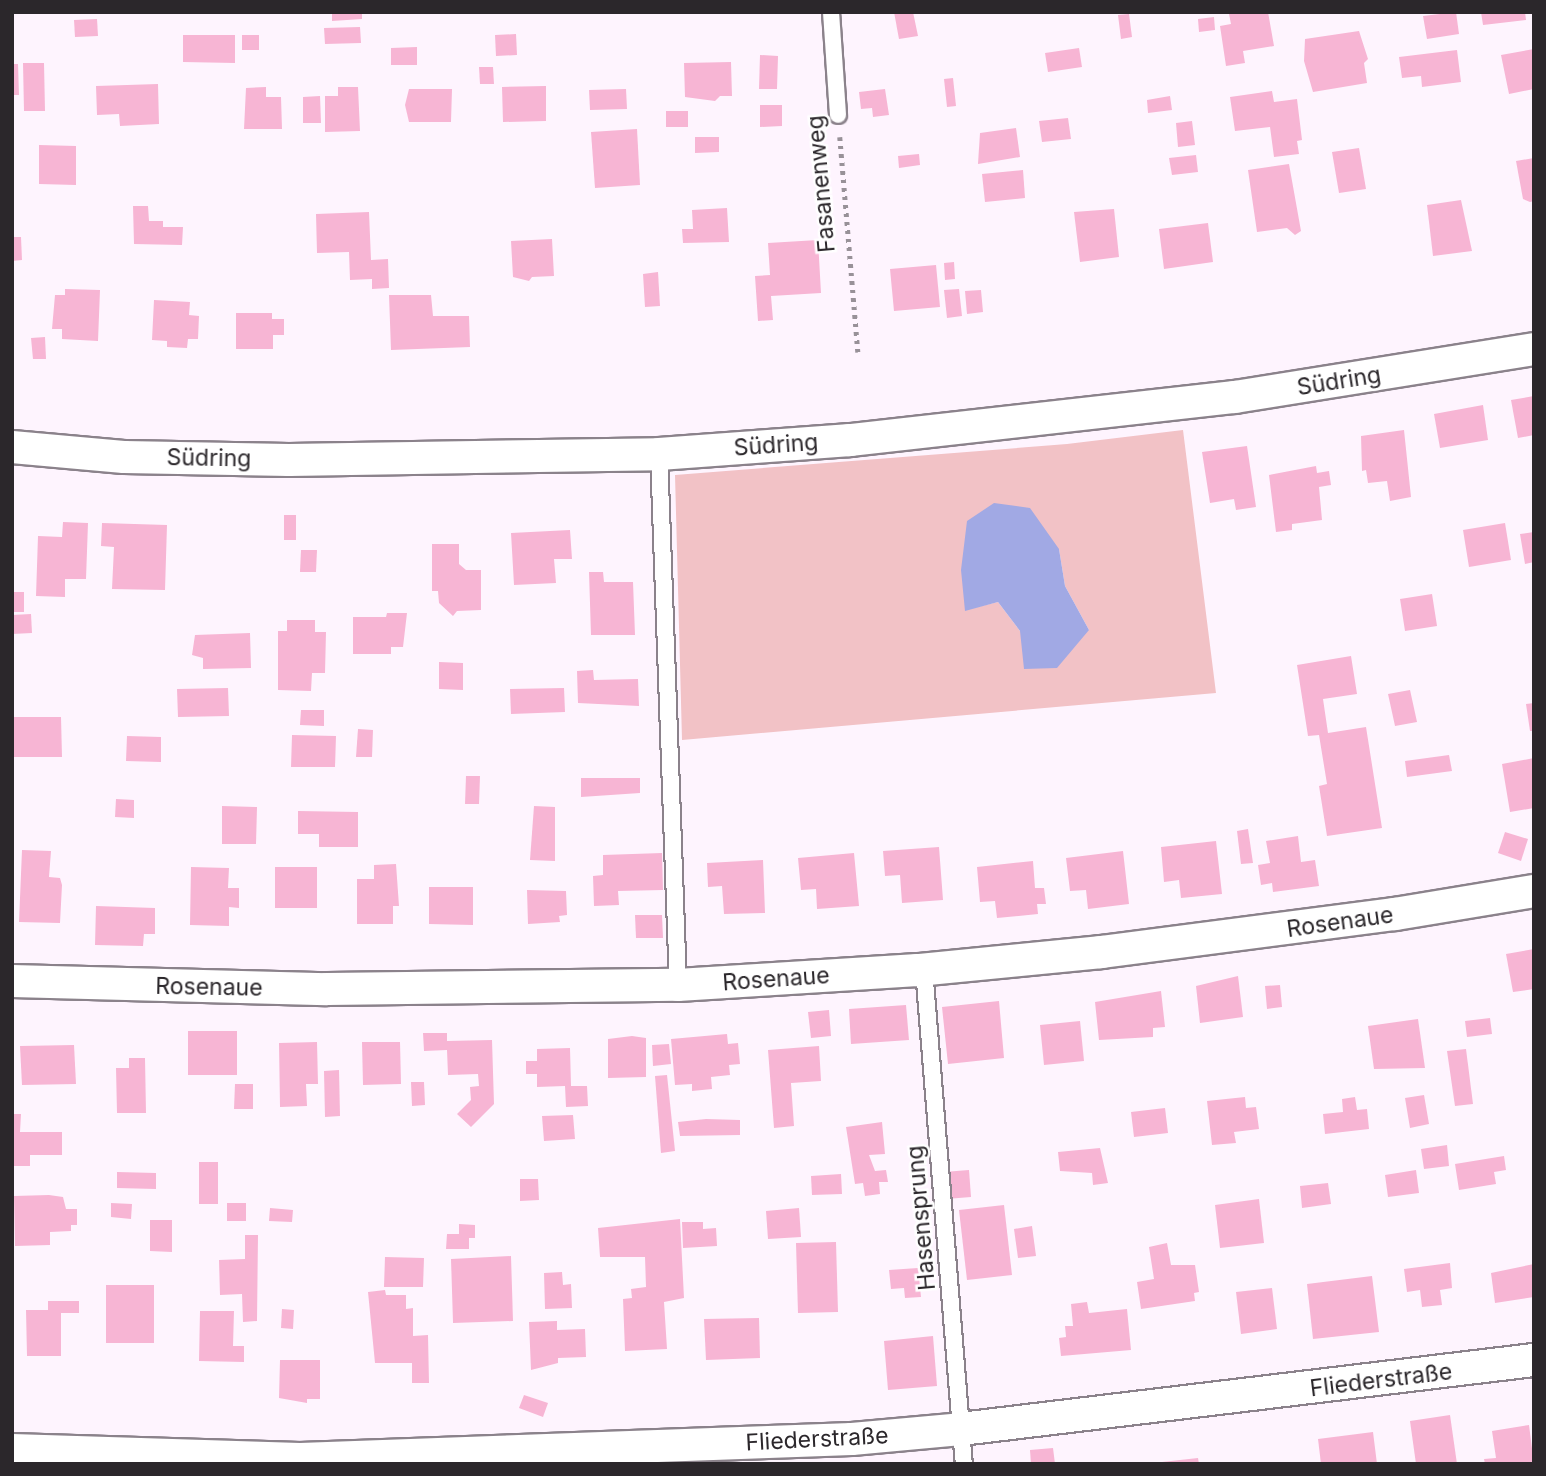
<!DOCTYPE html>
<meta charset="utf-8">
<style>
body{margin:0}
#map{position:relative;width:1546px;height:1476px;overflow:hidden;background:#fef4fe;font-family:Inter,sans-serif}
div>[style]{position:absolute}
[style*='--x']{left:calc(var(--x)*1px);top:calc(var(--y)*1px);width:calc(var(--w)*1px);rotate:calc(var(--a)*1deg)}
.green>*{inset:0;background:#f2c2c6}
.water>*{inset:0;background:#a1a9e4}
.building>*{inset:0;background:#f7b5d4}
.path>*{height:4.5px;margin-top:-2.25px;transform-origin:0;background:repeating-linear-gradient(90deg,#989198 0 3.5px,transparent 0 8.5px)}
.roads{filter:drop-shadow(2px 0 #8b828b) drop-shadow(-2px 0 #8b828b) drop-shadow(0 2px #8b828b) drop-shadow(0 -2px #8b828b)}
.lane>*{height:16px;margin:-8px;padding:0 8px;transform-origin:8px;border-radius:8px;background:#fff}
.street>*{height:32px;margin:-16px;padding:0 16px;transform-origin:16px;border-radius:16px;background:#fff}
span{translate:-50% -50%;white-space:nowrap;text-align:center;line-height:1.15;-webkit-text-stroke:5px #fff;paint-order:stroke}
.street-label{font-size:23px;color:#2b272b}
.frame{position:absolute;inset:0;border:14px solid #2b272b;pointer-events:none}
</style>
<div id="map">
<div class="green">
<i style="clip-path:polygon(evenodd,1183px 430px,1216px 693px,682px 740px,675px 475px,1067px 444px,1183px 430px,1059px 549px,1065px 586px,1089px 630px,1020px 631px,998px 602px,965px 610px,1059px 549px)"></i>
</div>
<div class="water">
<i style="clip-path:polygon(994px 503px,1030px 508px,1059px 549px,1065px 586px,1089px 630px,1057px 668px,1024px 669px,1020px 631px,998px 602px,965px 611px,961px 570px,967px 521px)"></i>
</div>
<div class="building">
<i style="clip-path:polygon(332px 12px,362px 12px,362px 19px,332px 21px)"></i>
<i style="clip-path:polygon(894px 12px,913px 12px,918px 36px,899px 39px)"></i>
<i style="clip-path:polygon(1268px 12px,1274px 46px,1243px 51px,1245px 63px,1226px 66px,1220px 26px,1231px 24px,1229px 14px)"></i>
<i style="clip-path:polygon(1456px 12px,1459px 34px,1427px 39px,1423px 16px)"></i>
<i style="clip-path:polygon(1481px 12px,1525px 12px,1526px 20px,1483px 25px)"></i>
<i style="clip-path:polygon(1129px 14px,1132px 37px,1121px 39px,1118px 15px)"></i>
<i style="clip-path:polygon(1214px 17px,1215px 30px,1199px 32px,1198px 19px)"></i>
<i style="clip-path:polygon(97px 19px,98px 36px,75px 37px,74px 20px)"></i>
<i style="clip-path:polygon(360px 27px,361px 43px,325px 44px,324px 28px)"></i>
<i style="clip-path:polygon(1359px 31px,1368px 59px,1364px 63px,1367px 83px,1313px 92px,1304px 61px,1305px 39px)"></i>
<i style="clip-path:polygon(516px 34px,517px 55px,496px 56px,495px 35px)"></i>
<i style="clip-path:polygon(183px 35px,235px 35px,235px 63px,183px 62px)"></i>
<i style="clip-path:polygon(242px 35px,259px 35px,259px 50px,242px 50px)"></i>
<i style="clip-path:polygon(417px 47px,417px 65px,391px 65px,391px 48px)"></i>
<i style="clip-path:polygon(1079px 48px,1082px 67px,1048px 72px,1045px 53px)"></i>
<i style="clip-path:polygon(1534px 49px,1534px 89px,1509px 94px,1501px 55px)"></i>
<i style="clip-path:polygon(1457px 50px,1461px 82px,1422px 87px,1421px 76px,1402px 78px,1399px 57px)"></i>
<i style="clip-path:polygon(760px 55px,778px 56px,777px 89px,759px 89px)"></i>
<i style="clip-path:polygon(731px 62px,732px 96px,720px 96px,715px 101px,685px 97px,684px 63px)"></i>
<i style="clip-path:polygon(23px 63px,44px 63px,45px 111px,24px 111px)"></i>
<i style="clip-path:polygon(12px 64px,18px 64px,19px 95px,12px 95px)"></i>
<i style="clip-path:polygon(479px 67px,493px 67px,494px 84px,480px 84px)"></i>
<i style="clip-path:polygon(953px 78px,956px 106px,947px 107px,944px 79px)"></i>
<i style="clip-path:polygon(158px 84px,159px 124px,120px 126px,119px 114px,97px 115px,96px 86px)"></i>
<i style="clip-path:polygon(546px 86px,546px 121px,503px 122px,502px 87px)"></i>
<i style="clip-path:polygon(266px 87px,266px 97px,281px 97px,282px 129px,244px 129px,246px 88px)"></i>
<i style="clip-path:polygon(338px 87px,358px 87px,360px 131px,325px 132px,325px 96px,338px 96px)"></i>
<i style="clip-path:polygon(409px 89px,452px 89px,451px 122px,409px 122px,405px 105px)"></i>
<i style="clip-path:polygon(626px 89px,627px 109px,590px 110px,589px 90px)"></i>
<i style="clip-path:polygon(885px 89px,889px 115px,873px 117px,872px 108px,861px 109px,859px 92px)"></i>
<i style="clip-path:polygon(1272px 91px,1274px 102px,1297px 99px,1302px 140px,1297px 141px,1299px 154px,1274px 157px,1270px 127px,1235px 131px,1230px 97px)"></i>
<i style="clip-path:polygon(320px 96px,321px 123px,303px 123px,303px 97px)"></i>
<i style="clip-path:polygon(1170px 96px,1172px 110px,1148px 113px,1147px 100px)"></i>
<i style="clip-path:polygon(760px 105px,782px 105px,782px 126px,760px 127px)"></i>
<i style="clip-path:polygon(666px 111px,688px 111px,688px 127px,666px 127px)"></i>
<i style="clip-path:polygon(1068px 118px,1071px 139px,1042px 142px,1039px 121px)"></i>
<i style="clip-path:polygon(1192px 121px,1195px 145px,1178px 147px,1176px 123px)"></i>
<i style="clip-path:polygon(1016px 128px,1020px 157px,978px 164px,980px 133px)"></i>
<i style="clip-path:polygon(637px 129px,640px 185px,595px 188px,591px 132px)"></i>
<i style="clip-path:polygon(695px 137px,719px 137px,719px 152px,695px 153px)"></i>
<i style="clip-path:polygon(39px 145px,76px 146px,76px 185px,39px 184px)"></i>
<i style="clip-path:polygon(1359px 148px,1366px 189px,1339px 193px,1332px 152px)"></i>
<i style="clip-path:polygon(919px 154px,920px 165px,899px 168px,898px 156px)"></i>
<i style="clip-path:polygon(1196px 155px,1198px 172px,1172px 175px,1169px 158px)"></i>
<i style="clip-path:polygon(1534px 158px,1534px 201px,1530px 202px,1523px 199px,1516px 161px)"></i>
<i style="clip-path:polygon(1289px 164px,1301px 231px,1295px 235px,1287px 228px,1257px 232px,1248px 170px)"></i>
<i style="clip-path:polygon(1023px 170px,1025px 198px,985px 202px,982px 174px)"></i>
<i style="clip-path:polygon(1461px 200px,1472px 251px,1433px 256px,1427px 205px)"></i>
<i style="clip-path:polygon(133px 206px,148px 206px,149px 221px,163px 221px,163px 227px,183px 227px,182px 245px,134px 244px)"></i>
<i style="clip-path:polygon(727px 208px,729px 242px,683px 243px,682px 229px,693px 229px,692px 210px)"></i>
<i style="clip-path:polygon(1114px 209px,1119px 257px,1080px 262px,1074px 212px)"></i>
<i style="clip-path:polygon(369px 212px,371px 260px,388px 259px,389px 288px,372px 289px,372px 279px,350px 280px,349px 252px,317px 253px,316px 214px)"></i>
<i style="clip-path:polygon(1208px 223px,1213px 262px,1164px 269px,1159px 229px)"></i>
<i style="clip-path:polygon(12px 237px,21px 237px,22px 260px,12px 261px)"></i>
<i style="clip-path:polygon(552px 239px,554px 276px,532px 277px,529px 281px,513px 277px,511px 241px)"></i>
<i style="clip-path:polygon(818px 240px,821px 293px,771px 296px,773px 320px,758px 321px,755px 276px,770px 275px,768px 243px)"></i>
<i style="clip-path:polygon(954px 262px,955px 279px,945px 280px,944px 263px)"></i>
<i style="clip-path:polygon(936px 265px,940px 307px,894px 311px,890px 269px)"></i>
<i style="clip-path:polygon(658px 272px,660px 306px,645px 307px,643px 274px)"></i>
<i style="clip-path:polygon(65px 289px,100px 290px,98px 341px,62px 339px,62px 329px,52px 329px,55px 295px,65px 295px)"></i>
<i style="clip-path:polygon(959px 289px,962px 316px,947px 318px,944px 290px)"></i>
<i style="clip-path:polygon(981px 290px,983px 312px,967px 314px,965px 291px)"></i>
<i style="clip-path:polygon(389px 295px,431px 295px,433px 316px,469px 316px,470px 347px,391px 350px)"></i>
<i style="clip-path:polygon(154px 300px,190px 302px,189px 315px,199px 316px,198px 339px,188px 339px,187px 348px,167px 347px,167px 341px,152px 340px)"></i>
<i style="clip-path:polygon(236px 313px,272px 313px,272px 319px,284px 319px,284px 335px,273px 335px,273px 349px,236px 349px)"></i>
<i style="clip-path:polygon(45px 337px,46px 359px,33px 359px,31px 338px)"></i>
<i style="clip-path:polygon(1534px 396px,1534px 435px,1518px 438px,1511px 400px)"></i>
<i style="clip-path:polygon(1483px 405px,1488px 440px,1440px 448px,1434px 414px)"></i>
<i style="clip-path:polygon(1404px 430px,1411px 497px,1390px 501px,1387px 481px,1368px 483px,1366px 470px,1362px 471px,1361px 436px)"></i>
<i style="clip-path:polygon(1247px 446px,1256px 507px,1236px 510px,1234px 499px,1210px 503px,1202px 452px)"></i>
<i style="clip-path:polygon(1316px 466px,1317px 473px,1329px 471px,1331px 485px,1319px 487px,1322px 520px,1292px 524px,1292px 530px,1276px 532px,1269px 475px)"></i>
<i style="clip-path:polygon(284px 515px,296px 515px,296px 540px,284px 540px)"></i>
<i style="clip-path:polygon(63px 522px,88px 523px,86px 579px,65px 579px,65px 597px,36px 596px,38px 536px,62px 537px)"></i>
<i style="clip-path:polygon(102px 523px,167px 525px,165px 590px,112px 589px,114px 547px,101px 546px)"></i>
<i style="clip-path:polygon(1505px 523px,1511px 560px,1469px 567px,1463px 530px)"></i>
<i style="clip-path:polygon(570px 530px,572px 559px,554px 559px,556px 583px,514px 585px,511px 533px)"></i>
<i style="clip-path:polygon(1534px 532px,1534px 562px,1525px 564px,1520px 534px)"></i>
<i style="clip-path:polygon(432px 544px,459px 544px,459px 564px,466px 570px,481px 570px,481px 610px,457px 611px,453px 616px,439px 603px,438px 591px,432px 591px)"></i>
<i style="clip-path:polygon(301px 550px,317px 550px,316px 572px,300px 572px)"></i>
<i style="clip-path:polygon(589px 572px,603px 572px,604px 582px,633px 582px,635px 635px,591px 635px)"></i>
<i style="clip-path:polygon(13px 592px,24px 592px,24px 612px,12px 612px)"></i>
<i style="clip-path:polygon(1432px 594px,1437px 626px,1405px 631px,1400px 599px)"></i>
<i style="clip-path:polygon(387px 613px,407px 613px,403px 647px,391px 647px,391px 654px,353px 654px,353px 617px,386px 617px)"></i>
<i style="clip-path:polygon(31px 614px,32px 633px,12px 634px,12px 615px)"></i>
<i style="clip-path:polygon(287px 620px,315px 620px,315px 632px,326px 632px,325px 673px,312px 673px,311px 691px,278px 690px,278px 631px,287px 631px)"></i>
<i style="clip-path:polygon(250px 633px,251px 668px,203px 669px,203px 658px,192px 655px,195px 635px)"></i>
<i style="clip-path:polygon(1351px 656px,1357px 694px,1323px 699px,1328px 733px,1366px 727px,1382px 828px,1327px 836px,1319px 786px,1327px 784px,1319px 735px,1308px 736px,1297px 665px)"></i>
<i style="clip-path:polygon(439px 662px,463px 663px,463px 690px,439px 689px)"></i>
<i style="clip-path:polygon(593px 670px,594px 680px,638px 679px,639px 706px,578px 703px,577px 671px)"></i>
<i style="clip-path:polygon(228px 688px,229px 716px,178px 717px,177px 689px)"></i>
<i style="clip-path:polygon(564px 688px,565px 712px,511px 714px,510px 689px)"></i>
<i style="clip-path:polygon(1410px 690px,1417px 722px,1395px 726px,1388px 694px)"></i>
<i style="clip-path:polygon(1534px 703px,1534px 731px,1530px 731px,1526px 704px)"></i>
<i style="clip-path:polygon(301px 710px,324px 710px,324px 726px,300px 725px)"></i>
<i style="clip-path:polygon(12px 717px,61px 717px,62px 757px,12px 757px)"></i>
<i style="clip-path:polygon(358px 729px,373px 730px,372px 757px,356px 757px)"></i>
<i style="clip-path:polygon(292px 735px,336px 736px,335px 767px,291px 767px)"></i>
<i style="clip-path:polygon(127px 736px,161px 737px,161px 762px,126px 761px)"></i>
<i style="clip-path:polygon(1449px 755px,1452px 771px,1407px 777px,1405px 761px)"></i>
<i style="clip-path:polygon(1534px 758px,1534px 808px,1510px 812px,1502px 764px)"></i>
<i style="clip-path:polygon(466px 776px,480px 776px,479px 804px,465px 804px)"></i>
<i style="clip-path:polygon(581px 778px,640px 778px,640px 793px,581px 797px)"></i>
<i style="clip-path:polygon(116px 799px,134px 800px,134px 818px,115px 817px)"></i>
<i style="clip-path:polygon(222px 806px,257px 807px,256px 844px,222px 844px)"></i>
<i style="clip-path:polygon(534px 806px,555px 807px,555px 861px,530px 860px)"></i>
<i style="clip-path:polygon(298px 811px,358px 812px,358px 847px,319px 847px,319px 834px,298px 834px)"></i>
<i style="clip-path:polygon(1248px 829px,1253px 863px,1241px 864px,1237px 831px)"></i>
<i style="clip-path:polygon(1505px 832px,1528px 839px,1521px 861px,1498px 853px)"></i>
<i style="clip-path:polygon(1298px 836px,1301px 862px,1315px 860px,1319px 886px,1273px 892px,1272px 883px,1261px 885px,1258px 865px,1270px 863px,1266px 841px)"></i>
<i style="clip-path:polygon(1216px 841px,1222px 894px,1181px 898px,1179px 880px,1164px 882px,1161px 847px)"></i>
<i style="clip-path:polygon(939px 847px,943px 900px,902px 903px,900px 875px,885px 876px,883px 851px)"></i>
<i style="clip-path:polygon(22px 850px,51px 851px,49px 877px,60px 878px,62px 885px,60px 923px,19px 922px)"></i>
<i style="clip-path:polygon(1123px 851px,1129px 904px,1088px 909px,1086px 890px,1070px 891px,1066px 858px)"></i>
<i style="clip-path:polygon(662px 853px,663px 890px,618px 891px,619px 905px,594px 906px,593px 876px,603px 875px,603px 855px)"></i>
<i style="clip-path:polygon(854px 853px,859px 906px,817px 909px,816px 889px,801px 890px,798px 858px)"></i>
<i style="clip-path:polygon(763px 860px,765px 913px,724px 914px,722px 886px,708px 887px,707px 863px)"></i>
<i style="clip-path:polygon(1033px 861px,1035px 888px,1044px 888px,1046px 904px,1037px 904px,1038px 914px,997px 918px,995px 901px,980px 902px,977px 867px)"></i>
<i style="clip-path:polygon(396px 864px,399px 906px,393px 906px,393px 924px,357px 924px,357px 879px,374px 879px,374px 865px)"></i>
<i style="clip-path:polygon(191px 867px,229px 868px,228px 888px,239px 888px,239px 908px,229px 907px,229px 926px,190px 925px)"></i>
<i style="clip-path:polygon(275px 867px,317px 867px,317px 908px,275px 908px)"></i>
<i style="clip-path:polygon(429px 887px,473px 887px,473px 925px,429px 924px)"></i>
<i style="clip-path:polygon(527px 890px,566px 891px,567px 915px,559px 916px,560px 922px,528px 924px)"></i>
<i style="clip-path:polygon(96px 906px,155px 908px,155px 934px,144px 934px,143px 946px,95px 945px)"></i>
<i style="clip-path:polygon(635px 915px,662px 915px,663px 938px,636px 938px)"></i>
<i style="clip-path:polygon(1534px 949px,1534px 989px,1513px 992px,1506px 954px)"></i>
<i style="clip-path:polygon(1238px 976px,1243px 1017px,1200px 1023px,1196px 986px)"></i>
<i style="clip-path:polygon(1280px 985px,1282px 1007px,1267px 1009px,1265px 986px)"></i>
<i style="clip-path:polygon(1161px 991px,1165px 1027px,1153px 1028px,1153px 1037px,1099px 1040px,1095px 1002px)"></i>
<i style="clip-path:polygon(999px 1001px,1004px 1058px,948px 1064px,942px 1007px)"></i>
<i style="clip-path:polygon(906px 1005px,909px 1040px,851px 1044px,849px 1009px)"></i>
<i style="clip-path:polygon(829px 1010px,831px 1036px,811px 1038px,808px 1012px)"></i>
<i style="clip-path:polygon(1490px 1018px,1492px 1034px,1467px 1037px,1465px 1021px)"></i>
<i style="clip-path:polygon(1418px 1019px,1425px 1068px,1374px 1069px,1368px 1026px)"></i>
<i style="clip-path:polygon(1080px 1021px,1084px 1061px,1044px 1065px,1040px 1025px)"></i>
<i style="clip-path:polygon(188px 1031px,237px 1031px,237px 1075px,188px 1075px)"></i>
<i style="clip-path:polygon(423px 1033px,447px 1033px,447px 1041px,492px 1040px,494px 1104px,471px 1127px,457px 1114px,471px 1100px,470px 1087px,479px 1086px,478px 1074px,448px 1075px,447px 1050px,424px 1051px)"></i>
<i style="clip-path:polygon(727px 1034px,728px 1044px,738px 1043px,740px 1064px,729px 1065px,730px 1075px,711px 1077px,712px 1089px,692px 1091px,692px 1084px,675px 1085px,671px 1039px)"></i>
<i style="clip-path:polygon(632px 1036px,646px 1038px,646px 1077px,608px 1078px,608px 1039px)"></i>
<i style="clip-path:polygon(317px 1042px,318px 1084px,306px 1084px,307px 1106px,280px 1107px,279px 1043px)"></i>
<i style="clip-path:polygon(362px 1042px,400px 1042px,401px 1084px,363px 1085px)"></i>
<i style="clip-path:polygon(669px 1044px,671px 1064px,653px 1066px,652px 1045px)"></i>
<i style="clip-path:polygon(74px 1045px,76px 1084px,22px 1085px,20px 1046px)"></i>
<i style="clip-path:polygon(819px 1046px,821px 1081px,791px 1083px,794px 1126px,774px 1128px,768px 1050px)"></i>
<i style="clip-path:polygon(570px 1048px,571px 1086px,587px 1086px,588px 1106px,566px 1107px,565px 1086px,537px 1087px,537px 1074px,526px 1074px,526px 1061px,537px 1061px,537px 1049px)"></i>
<i style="clip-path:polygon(1466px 1049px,1473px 1104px,1455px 1106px,1447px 1051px)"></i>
<i style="clip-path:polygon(129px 1058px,145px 1058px,146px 1113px,117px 1113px,116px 1068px,129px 1068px)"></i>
<i style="clip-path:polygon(339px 1070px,340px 1116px,325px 1117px,324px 1071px)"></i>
<i style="clip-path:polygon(667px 1075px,675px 1151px,661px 1153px,655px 1076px)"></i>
<i style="clip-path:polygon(411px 1082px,424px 1082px,425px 1105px,412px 1106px)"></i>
<i style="clip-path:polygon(235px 1084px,253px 1084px,253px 1109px,234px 1109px)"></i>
<i style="clip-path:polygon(1424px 1095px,1429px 1124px,1410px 1128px,1405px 1098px)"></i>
<i style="clip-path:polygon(1245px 1097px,1246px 1108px,1256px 1107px,1259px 1129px,1234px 1132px,1236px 1143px,1212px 1145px,1207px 1101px)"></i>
<i style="clip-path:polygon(1355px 1097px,1357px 1110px,1367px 1109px,1369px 1129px,1325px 1134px,1323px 1114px,1343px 1112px,1342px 1099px)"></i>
<i style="clip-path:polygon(1165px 1108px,1168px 1133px,1134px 1137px,1131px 1112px)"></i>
<i style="clip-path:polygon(12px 1114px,21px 1114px,20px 1132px,62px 1132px,62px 1155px,30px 1155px,30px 1166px,12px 1166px)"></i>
<i style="clip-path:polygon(573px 1115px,575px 1139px,544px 1141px,542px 1116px)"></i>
<i style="clip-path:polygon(706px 1119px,740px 1120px,740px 1135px,680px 1136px,678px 1122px)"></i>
<i style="clip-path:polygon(882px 1122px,885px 1154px,869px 1155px,875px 1171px,886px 1170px,888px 1182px,879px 1182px,880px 1194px,865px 1196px,863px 1183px,855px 1184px,846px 1127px)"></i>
<i style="clip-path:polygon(1447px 1145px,1449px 1166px,1424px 1169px,1421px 1149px)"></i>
<i style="clip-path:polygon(1100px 1148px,1108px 1183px,1093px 1185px,1092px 1173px,1060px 1171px,1058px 1152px)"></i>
<i style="clip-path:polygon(1504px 1156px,1506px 1170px,1494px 1172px,1496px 1184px,1459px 1190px,1455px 1164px)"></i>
<i style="clip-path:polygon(199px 1162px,218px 1162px,218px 1204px,199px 1204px)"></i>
<i style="clip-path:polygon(969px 1170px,971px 1197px,946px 1199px,944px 1172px)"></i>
<i style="clip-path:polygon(1416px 1170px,1419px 1193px,1388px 1197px,1385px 1175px)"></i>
<i style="clip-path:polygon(117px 1172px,156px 1173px,156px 1189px,117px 1188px)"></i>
<i style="clip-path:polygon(841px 1174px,842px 1194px,812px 1195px,811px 1176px)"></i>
<i style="clip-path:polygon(520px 1179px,538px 1179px,539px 1200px,520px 1201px)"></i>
<i style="clip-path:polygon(1328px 1183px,1331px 1204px,1302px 1208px,1300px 1186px)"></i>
<i style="clip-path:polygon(49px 1195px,63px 1197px,66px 1209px,77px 1209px,77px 1225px,71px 1225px,71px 1231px,50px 1232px,50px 1245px,15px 1246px,14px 1196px)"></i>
<i style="clip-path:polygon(1259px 1199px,1264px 1243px,1220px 1248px,1215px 1205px)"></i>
<i style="clip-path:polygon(111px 1203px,132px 1204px,131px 1219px,111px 1217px)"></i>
<i style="clip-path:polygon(227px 1203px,246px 1203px,246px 1221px,227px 1221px)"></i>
<i style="clip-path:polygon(1004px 1205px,1012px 1275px,967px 1280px,959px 1210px)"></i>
<i style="clip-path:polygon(270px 1208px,293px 1210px,292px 1222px,269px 1221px)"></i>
<i style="clip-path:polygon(799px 1208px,801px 1237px,768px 1239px,766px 1211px)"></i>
<i style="clip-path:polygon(680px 1219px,684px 1298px,664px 1302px,667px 1349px,625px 1351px,623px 1299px,632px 1298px,631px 1289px,646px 1287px,645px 1257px,600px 1257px,598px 1228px)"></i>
<i style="clip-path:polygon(150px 1220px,172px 1220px,172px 1252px,150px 1251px)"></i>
<i style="clip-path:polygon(682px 1222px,703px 1222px,703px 1229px,716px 1228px,717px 1246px,683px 1248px)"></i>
<i style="clip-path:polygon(459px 1224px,475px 1225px,475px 1238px,469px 1238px,469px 1249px,446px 1249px,447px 1234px,459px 1234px)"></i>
<i style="clip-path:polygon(1032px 1226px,1036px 1256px,1018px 1258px,1014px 1229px)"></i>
<i style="clip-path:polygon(245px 1235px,258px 1235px,257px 1321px,243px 1322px,242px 1294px,220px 1295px,219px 1260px,245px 1259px)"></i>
<i style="clip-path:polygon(836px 1242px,838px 1312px,798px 1313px,796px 1243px)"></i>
<i style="clip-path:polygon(1167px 1243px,1171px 1265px,1195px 1265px,1199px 1292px,1194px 1293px,1195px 1301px,1141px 1309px,1137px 1282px,1154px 1279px,1149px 1247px)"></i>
<i style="clip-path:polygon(511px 1256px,513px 1321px,453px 1323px,451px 1259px)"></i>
<i style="clip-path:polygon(385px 1257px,424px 1258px,423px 1287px,384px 1287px)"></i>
<i style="clip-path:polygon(1450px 1263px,1452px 1288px,1440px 1290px,1442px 1305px,1422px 1307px,1420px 1290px,1407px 1292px,1404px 1269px)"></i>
<i style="clip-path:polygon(1534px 1264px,1534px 1297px,1495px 1303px,1491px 1273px)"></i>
<i style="clip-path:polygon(918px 1268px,921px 1297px,905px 1298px,904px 1288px,891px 1289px,889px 1270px)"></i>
<i style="clip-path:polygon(562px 1272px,563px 1285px,571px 1284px,572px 1308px,545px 1309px,544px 1273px)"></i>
<i style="clip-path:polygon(1372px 1276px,1379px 1332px,1313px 1339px,1307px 1284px)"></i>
<i style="clip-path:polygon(106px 1285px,154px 1285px,154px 1343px,106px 1343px)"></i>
<i style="clip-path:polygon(1272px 1288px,1277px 1329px,1241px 1334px,1236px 1292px)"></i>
<i style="clip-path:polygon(385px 1290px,386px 1295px,406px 1295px,406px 1309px,413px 1308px,413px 1336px,428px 1335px,429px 1383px,412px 1383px,412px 1363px,375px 1363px,368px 1292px)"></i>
<i style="clip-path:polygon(48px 1301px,79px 1301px,79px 1313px,61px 1313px,61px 1356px,27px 1356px,26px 1310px,48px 1310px)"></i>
<i style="clip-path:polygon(1087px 1302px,1089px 1313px,1127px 1309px,1131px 1350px,1061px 1356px,1059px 1338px,1066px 1337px,1065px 1326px,1073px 1326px,1071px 1304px)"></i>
<i style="clip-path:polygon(282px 1309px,294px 1310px,293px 1329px,281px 1328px)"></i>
<i style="clip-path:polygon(200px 1311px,234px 1311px,233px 1346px,244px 1346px,244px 1362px,199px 1361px)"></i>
<i style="clip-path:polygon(759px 1318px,760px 1358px,706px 1360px,704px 1319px)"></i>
<i style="clip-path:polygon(557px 1321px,557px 1330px,585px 1329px,586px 1357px,558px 1358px,558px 1363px,531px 1370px,529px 1322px)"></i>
<i style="clip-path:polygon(933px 1336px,937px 1386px,888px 1390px,884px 1341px)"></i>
<i style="clip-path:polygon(280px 1360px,320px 1360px,320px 1399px,307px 1399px,307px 1403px,279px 1398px)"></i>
<i style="clip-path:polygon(524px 1395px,548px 1403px,543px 1417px,519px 1408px)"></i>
<i style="clip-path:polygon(1450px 1415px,1457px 1464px,1416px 1464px,1410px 1421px)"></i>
<i style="clip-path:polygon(1529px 1425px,1534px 1464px,1485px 1464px,1484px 1459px,1496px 1458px,1492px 1431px)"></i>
<i style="clip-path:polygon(1373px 1432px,1377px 1464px,1321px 1464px,1318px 1439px)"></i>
<i style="clip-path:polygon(1053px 1448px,1055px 1464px,1031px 1464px,1030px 1450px)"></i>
<i style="clip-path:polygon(1198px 1458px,1199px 1464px,1162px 1464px,1162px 1462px)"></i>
</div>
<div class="path">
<i style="--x:840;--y:137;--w:216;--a:85.2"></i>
</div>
<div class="roads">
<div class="lane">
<i style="--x:831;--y:12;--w:103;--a:86.1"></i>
<i style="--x:659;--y:454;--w:531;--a:87.95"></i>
<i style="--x:924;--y:969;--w:497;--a:85.4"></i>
</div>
<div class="street">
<i style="--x:12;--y:447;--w:112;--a:5.1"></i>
<i style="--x:124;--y:457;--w:165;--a:1"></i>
<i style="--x:289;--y:460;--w:370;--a:-0.9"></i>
<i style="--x:659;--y:454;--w:192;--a:-4.2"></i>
<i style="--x:850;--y:440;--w:387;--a:-6.4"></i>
<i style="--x:1235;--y:397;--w:303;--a:-9.1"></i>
<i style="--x:12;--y:981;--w:315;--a:1.5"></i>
<i style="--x:327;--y:989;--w:351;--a:-0.7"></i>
<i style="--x:678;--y:985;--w:240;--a:-3.6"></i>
<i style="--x:918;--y:970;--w:184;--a:-5.6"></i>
<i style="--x:1101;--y:952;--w:296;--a:-7.4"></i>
<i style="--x:1395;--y:914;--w:141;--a:-9.4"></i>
<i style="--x:12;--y:1450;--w:288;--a:1.8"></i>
<i style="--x:300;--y:1459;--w:552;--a:-2.08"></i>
<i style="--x:852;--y:1439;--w:109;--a:-5.2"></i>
<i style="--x:961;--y:1429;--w:577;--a:-6.87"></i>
</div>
</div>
<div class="street-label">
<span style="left:821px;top:184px;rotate:-95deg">Fasanenweg</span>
<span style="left:1339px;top:381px;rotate:-9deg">Südring</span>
<span style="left:776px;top:445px;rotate:-4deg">Südring</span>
<span style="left:209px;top:458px;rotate:1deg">Südring</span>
<span style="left:1340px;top:922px;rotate:-8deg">Rosenaue</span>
<span style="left:776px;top:979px;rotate:-4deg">Rosenaue</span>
<span style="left:209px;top:987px;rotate:1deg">Rosenaue</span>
<span style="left:921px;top:1218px;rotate:-95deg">Hasensprung</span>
<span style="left:1381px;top:1380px;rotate:-7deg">Fliederstraße</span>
<span style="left:817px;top:1439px;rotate:-3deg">Fliederstraße</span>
</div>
<div class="frame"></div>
</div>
